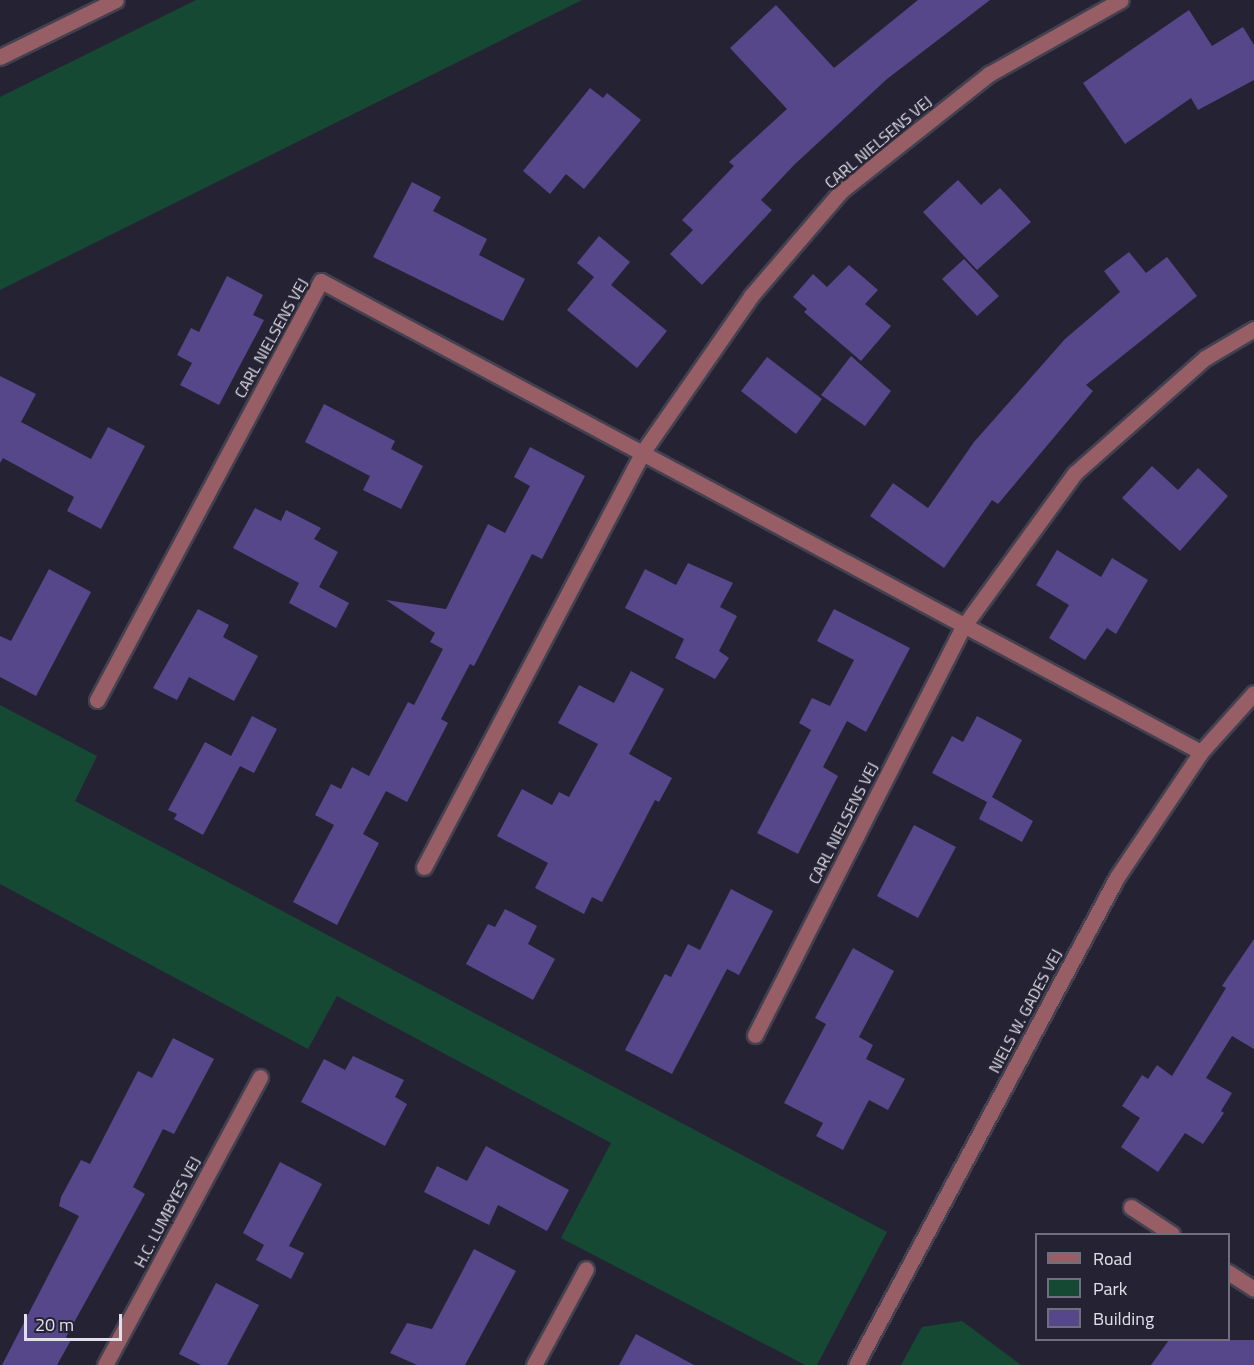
<!DOCTYPE html>
<style>
body{margin:0}
#map{position:relative;width:1254px;height:1365px;overflow:hidden;background:#252333;font-family:"Titillium Web",sans-serif}
div>[style]{position:absolute}
[style*='--x']{left:calc(var(--x)*1px);top:calc(var(--y)*1px);width:calc(var(--w)*1px);rotate:calc(var(--a)*1deg)}
.green>*{inset:0;background:#164933}
.building>*{inset:0;background:#554789}
.roads{filter:drop-shadow(2px 0 #434150) drop-shadow(-2px 0 #434150) drop-shadow(0 2px #434150) drop-shadow(0 -2px #434150)}
.minor>*{height:15px;margin:-7.5px;padding:0 7.5px;transform-origin:7.5px;border-radius:7.5px;background:#975f65}
span{translate:-50% -50%;white-space:nowrap;text-align:center;line-height:1.15;-webkit-text-stroke:5px #252333;paint-order:stroke}
.street-label{font-size:16px;color:#e1e0eb}
.legend{position:absolute;left:1035px;top:1233px;width:195px;height:108px;box-sizing:border-box;background:#252333;border:2px solid #706f7d;margin:0;padding:8px 10px;list-style:none;font-size:18px;color:#e1e0eb}
.legend li{display:flex;align-items:center;gap:12px;height:30px}
.legend b{width:30px;border:2px solid #706f7d}
.scale{position:absolute;left:24px;top:1314px;width:98px;height:27px;box-sizing:border-box;border:3px solid #e1e0eb;border-top:0;padding-left:8px;font-size:18px;line-height:21px;white-space:nowrap;color:#e1e0eb;-webkit-text-stroke:4px #252333;paint-order:stroke}
</style>
<div id="map">
<div class="green">
<i style="clip-path:polygon(196px 0,582px 0,0 290px,0 97px)"></i>
<i style="clip-path:polygon(0 705px,97px 756px,75px 801px,887px 1232px,817px 1365px,805px 1365px,561px 1238px,611px 1143px,337px 996px,308px 1049px,0 884px)"></i>
<i style="clip-path:polygon(962px 1321px,1021px 1365px,901px 1365px,922px 1327px)"></i>
</div>
<div class="building">
<i style="clip-path:polygon(918px 0,990px 0,887px 79px,794px 165px,761px 200px,772px 210px,702px 285px,670px 254px,693px 230px,682px 220px,734px 166px,729px 162px,787px 109px,730px 48px,776px 5px,834px 68px)"></i>
<i style="clip-path:polygon(1189px 10px,1212px 46px,1243px 27px,1254px 45px,1254px 80px,1198px 110px,1191px 98px,1125px 144px,1083px 83px)"></i>
<i style="clip-path:polygon(590px 88px,603px 98px,607px 93px,641px 120px,584px 189px,566px 174px,550px 194px,523px 171px)"></i>
<i style="clip-path:polygon(958px 180px,981px 205px,1000px 188px,1031px 222px,977px 270px,923px 212px)"></i>
<i style="clip-path:polygon(412px 182px,441px 197px,433px 211px,487px 239px,479px 255px,525px 279px,503px 321px,373px 257px)"></i>
<i style="clip-path:polygon(599px 236px,630px 262px,611px 285px,667px 331px,637px 368px,567px 310px,594px 277px,577px 263px)"></i>
<i style="clip-path:polygon(1129px 252px,1146px 273px,1167px 257px,1197px 296px,1086px 385px,1093px 391px,998px 504px,992px 500px,944px 568px,870px 516px,893px 483px,928px 508px,974px 442px,1065px 339px,1120px 292px,1104px 271px)"></i>
<i style="clip-path:polygon(964px 259px,999px 296px,977px 316px,942px 279px)"></i>
<i style="clip-path:polygon(849px 265px,878px 290px,865px 304px,891px 326px,861px 361px,804px 312px,807px 309px,793px 297px,813px 274px,827px 287px)"></i>
<i style="clip-path:polygon(227px 276px,263px 295px,253px 315px,264px 320px,219px 405px,180px 385px,192px 363px,177px 355px,191px 328px,199px 332px)"></i>
<i style="clip-path:polygon(851px 356px,891px 391px,865px 426px,821px 395px)"></i>
<i style="clip-path:polygon(767px 357px,822px 399px,796px 434px,741px 391px)"></i>
<i style="clip-path:polygon(0 376px,36px 394px,21px 422px,91px 459px,108px 427px,145px 446px,101px 529px,67px 511px,74px 497px,3px 458px,0 463px)"></i>
<i style="clip-path:polygon(324px 404px,395px 441px,391px 449px,423px 466px,401px 509px,363px 490px,370px 476px,305px 442px)"></i>
<i style="clip-path:polygon(530px 447px,585px 476px,542px 559px,532px 554px,474px 666px,470px 664px,441px 719px,448px 723px,407px 802px,386px 791px,363px 834px,379px 843px,337px 925px,293px 902px,334px 825px,315px 815px,331px 784px,341px 789px,352px 767px,369px 776px,408px 702px,414px 705px,443px 649px,430px 642px,435px 633px,386px 600px,446px 609px,488px 524px,505px 533px,530px 486px,514px 477px)"></i>
<i style="clip-path:polygon(1152px 466px,1178px 490px,1198px 468px,1228px 496px,1180px 551px,1122px 498px)"></i>
<i style="clip-path:polygon(255px 508px,281px 521px,286px 510px,321px 528px,314px 539px,338px 552px,319px 587px,349px 603px,336px 628px,289px 603px,299px 583px,233px 548px)"></i>
<i style="clip-path:polygon(1057px 550px,1101px 577px,1112px 558px,1148px 580px,1116px 634px,1107px 628px,1085px 660px,1049px 638px,1069px 605px,1036px 585px)"></i>
<i style="clip-path:polygon(688px 563px,733px 583px,720px 607px,737px 616px,719px 651px,729px 658px,715px 679px,675px 658px,684px 639px,625px 608px,645px 569px,676px 585px)"></i>
<i style="clip-path:polygon(49px 569px,91px 592px,36px 696px,0 677px,0 636px,11px 641px)"></i>
<i style="clip-path:polygon(198px 609px,229px 625px,223px 637px,258px 656px,234px 701px,189px 677px,177px 700px,153px 688px)"></i>
<i style="clip-path:polygon(834px 609px,910px 648px,866px 732px,847px 721px,823px 767px,838px 776px,798px 854px,757px 833px,811px 730px,799px 723px,812px 698px,830px 706px,854px 660px,817px 641px)"></i>
<i style="clip-path:polygon(631px 671px,664px 689px,629px 754px,672px 778px,659px 802px,655px 800px,602px 902px,592px 897px,584px 914px,535px 888px,548px 863px,497px 836px,522px 789px,552px 805px,559px 792px,569px 797px,598px 744px,558px 723px,579px 685px,614px 703px)"></i>
<i style="clip-path:polygon(252px 716px,277px 729px,254px 773px,240px 766px,203px 835px,174px 819px,177px 814px,168px 810px,205px 742px,231px 756px)"></i>
<i style="clip-path:polygon(977px 716px,1022px 740px,992px 797px,1033px 821px,1022px 842px,979px 819px,987px 802px,932px 773px,952px 736px,963px 742px)"></i>
<i style="clip-path:polygon(914px 825px,956px 847px,918px 918px,877px 896px)"></i>
<i style="clip-path:polygon(731px 889px,773px 911px,739px 975px,727px 969px,672px 1074px,625px 1050px,665px 974px,671px 977px,688px 944px,700px 950px)"></i>
<i style="clip-path:polygon(505px 909px,537px 926px,528px 944px,555px 959px,533px 1000px,466px 964px,488px 924px,495px 927px)"></i>
<i style="clip-path:polygon(1254px 939px,1254px 1049px,1232px 1036px,1206px 1078px,1232px 1093px,1221px 1111px,1224px 1113px,1203px 1144px,1185px 1133px,1158px 1172px,1121px 1147px,1140px 1118px,1122px 1106px,1142px 1075px,1148px 1079px,1157px 1065px,1172px 1076px,1226px 988px,1222px 986px)"></i>
<i style="clip-path:polygon(853px 948px,894px 971px,859px 1037px,873px 1045px,866px 1059px,905px 1079px,888px 1110px,869px 1100px,843px 1150px,816px 1136px,823px 1123px,784px 1103px,826px 1024px,815px 1018px)"></i>
<i style="clip-path:polygon(173px 1038px,214px 1059px,174px 1134px,163px 1129px,133px 1187px,145px 1194px,66px 1337px,71px 1340px,57px 1365px,2px 1365px,79px 1216px,59px 1206px,61px 1197px,81px 1160px,90px 1164px,138px 1071px,152px 1078px)"></i>
<i style="clip-path:polygon(353px 1056px,404px 1080px,395px 1097px,407px 1104px,385px 1146px,301px 1102px,324px 1059px,345px 1070px)"></i>
<i style="clip-path:polygon(486px 1146px,569px 1190px,547px 1231px,498px 1205px,489px 1225px,424px 1192px,437px 1166px,467px 1181px)"></i>
<i style="clip-path:polygon(280px 1162px,322px 1184px,289px 1246px,304px 1253px,291px 1279px,256px 1260px,264px 1245px,243px 1233px)"></i>
<i style="clip-path:polygon(474px 1249px,516px 1271px,465px 1365px,417px 1365px,390px 1353px,407px 1323px,432px 1329px)"></i>
<i style="clip-path:polygon(216px 1283px,259px 1305px,227px 1365px,201px 1365px,179px 1354px)"></i>
<i style="clip-path:polygon(636px 1334px,694px 1365px,619px 1365px)"></i>
<i style="clip-path:polygon(1169px 1340px,1254px 1340px,1254px 1365px,1151px 1365px)"></i>
</div>
<div class="roads">
<div class="minor">
<i style="--x:0;--y:57;--w:129;--a:-26.2"></i>
<i style="--x:97;--y:700;--w:475;--a:-61.9"></i>
<i style="--x:321;--y:281;--w:998;--a:28.16"></i>
<i style="--x:424;--y:867;--w:468;--a:-62.2"></i>
<i style="--x:642;--y:453;--w:191;--a:-55.2"></i>
<i style="--x:751;--y:296;--w:138;--a:-49.4"></i>
<i style="--x:841;--y:191;--w:189;--a:-38.3"></i>
<i style="--x:989;--y:74;--w:151;--a:-29.3"></i>
<i style="--x:755;--y:1035;--w:458;--a:-63"></i>
<i style="--x:963;--y:627;--w:190;--a:-54"></i>
<i style="--x:1075;--y:473;--w:174;--a:-41.5"></i>
<i style="--x:1205;--y:358;--w:57;--a:-30.6"></i>
<i style="--x:1131;--y:1207;--w:49;--a:33.4"></i>
<i style="--x:1228;--y:1272;--w:31;--a:33"></i>
<i style="--x:105;--y:1365;--w:327;--a:-61.7"></i>
<i style="--x:534;--y:1365;--w:109;--a:-61.6"></i>
<i style="--x:856;--y:1365;--w:553;--a:-61.86"></i>
<i style="--x:1117;--y:877;--w:151;--a:-56.1"></i>
<i style="--x:1201;--y:752;--w:79;--a:-48.1"></i>
</div>
</div>
<div class="street-label">
<span style="left:878px;top:142px;rotate:-40deg">CARL NIELSENS VEJ</span>
<span style="left:271px;top:338px;rotate:-61deg">CARL NIELSENS VEJ</span>
<span style="left:843px;top:823px;rotate:-63deg">CARL NIELSENS VEJ</span>
<span style="left:1025px;top:1011px;rotate:-62deg">NIELS W. GADES VEJ</span>
<span style="left:167px;top:1212px;rotate:-62deg">H.C. LUMBYES VEJ</span>
</div>
<ul class="legend">
<li><b style="height:8px;background:#975f65"></b>Road</li>
<li><b style="height:16px;background:#164933"></b>Park</li>
<li><b style="height:16px;background:#554789"></b>Building</li>
</ul>
<div class="scale">20 m</div>
</div>
